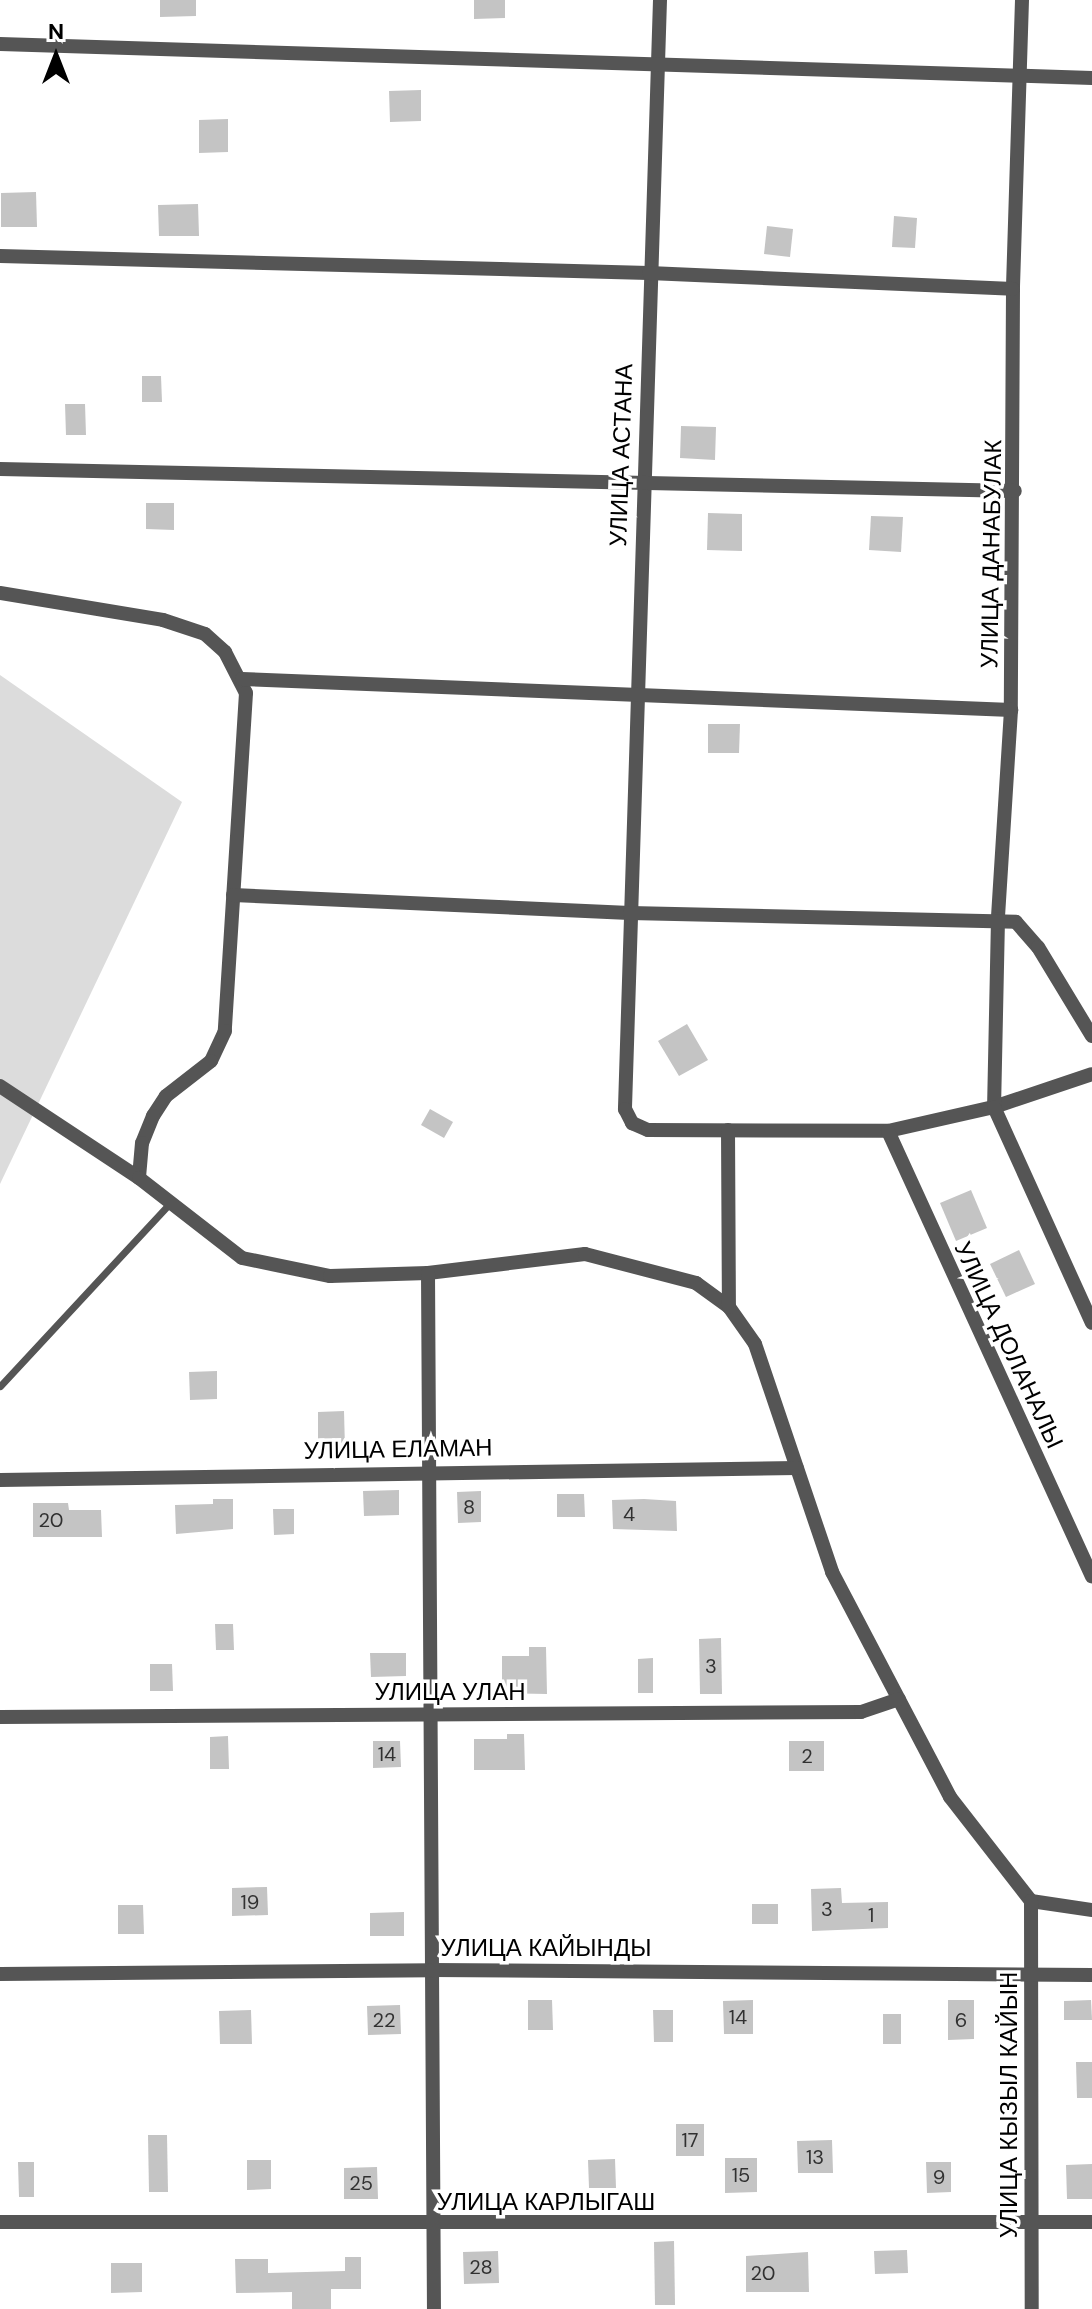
<!DOCTYPE html>
<meta charset="utf-8">
<style>
body{margin:0}
#map{position:relative;width:1092px;height:2309px;overflow:hidden;background:#fff;font-family:"DM Sans",sans-serif}
div>[style]{position:absolute}
[style*='--x']{left:calc(var(--x)*1px);top:calc(var(--y)*1px);width:calc(var(--w)*1px);rotate:calc(var(--a)*1deg)}
.green>*{inset:0;background:#dcdcdc}
.building>*{inset:0;background:#c4c4c4}
.lane>*{height:7px;margin:-3.5px;padding:0 3.5px;transform-origin:3.5px;border-radius:3.5px;background:#555}
.street>*{height:14px;margin:-7px;padding:0 7px;transform-origin:7px;border-radius:7px;background:#555}
span{translate:-50% -50%;white-space:nowrap;text-align:center;line-height:1.15;-webkit-text-stroke:7px #fff;paint-order:stroke}
.number-label{font-size:20px;color:#313131}
.number-label span{-webkit-text-stroke-width:0}
.street-label{font-size:24px;color:#000}
.north{position:absolute;left:16px;top:16px;width:80px;height:80px;-webkit-text-stroke:6px #fff;paint-order:stroke;rotate:0deg;font-size:22px;font-weight:700;line-height:32px;text-align:center;color:#000}
.north::after{content:'';display:block;margin:auto;width:28px;height:36px;background:#000;clip-path:polygon(50% 0,100% 100%,50% 72%,0 100%)}
</style>
<div id="map">
<div class="green">
<i style="clip-path:polygon(0 675px,182px 802px,0 1184px)"></i>
</div>
<div class="building">
<i style="clip-path:polygon(160px 0,196px 0,196px 16px,160px 17px)"></i>
<i style="clip-path:polygon(474px 0,505px 0,505px 18px,474px 19px)"></i>
<i style="clip-path:polygon(421px 90px,421px 121px,390px 122px,389px 91px)"></i>
<i style="clip-path:polygon(228px 119px,228px 152px,199px 153px,199px 120px)"></i>
<i style="clip-path:polygon(36px 192px,37px 227px,1px 227px,1px 193px)"></i>
<i style="clip-path:polygon(198px 204px,199px 236px,159px 236px,158px 205px)"></i>
<i style="clip-path:polygon(894px 216px,917px 218px,915px 248px,892px 247px)"></i>
<i style="clip-path:polygon(767px 226px,793px 229px,790px 257px,764px 254px)"></i>
<i style="clip-path:polygon(142px 376px,161px 376px,162px 402px,142px 402px)"></i>
<i style="clip-path:polygon(65px 404px,85px 404px,86px 435px,66px 435px)"></i>
<i style="clip-path:polygon(681px 426px,716px 427px,715px 460px,680px 458px)"></i>
<i style="clip-path:polygon(146px 503px,174px 503px,174px 530px,146px 529px)"></i>
<i style="clip-path:polygon(708px 513px,742px 514px,742px 551px,707px 550px)"></i>
<i style="clip-path:polygon(871px 516px,903px 517px,901px 552px,869px 550px)"></i>
<i style="clip-path:polygon(708px 724px,740px 724px,739px 753px,708px 753px)"></i>
<i style="clip-path:polygon(687px 1024px,708px 1060px,679px 1076px,658px 1041px)"></i>
<i style="clip-path:polygon(430px 1109px,453px 1122px,444px 1138px,421px 1125px)"></i>
<i style="clip-path:polygon(971px 1190px,987px 1228px,956px 1241px,940px 1203px)"></i>
<i style="clip-path:polygon(1019px 1250px,1035px 1284px,1006px 1297px,990px 1264px)"></i>
<i style="clip-path:polygon(217px 1371px,217px 1399px,190px 1400px,189px 1372px)"></i>
<i style="clip-path:polygon(344px 1411px,345px 1449px,318px 1449px,318px 1412px)"></i>
<i style="clip-path:polygon(399px 1490px,399px 1515px,364px 1516px,363px 1491px)"></i>
<i style="clip-path:polygon(481px 1491px,481px 1522px,458px 1523px,457px 1492px)"></i>
<i style="clip-path:polygon(557px 1494px,584px 1494px,585px 1517px,557px 1517px)"></i>
<i style="clip-path:polygon(213px 1499px,233px 1499px,233px 1529px,176px 1534px,175px 1505px,213px 1504px)"></i>
<i style="clip-path:polygon(644px 1499px,676px 1501px,677px 1531px,613px 1529px,612px 1500px)"></i>
<i style="clip-path:polygon(33px 1503px,68px 1503px,69px 1510px,101px 1510px,102px 1537px,33px 1537px)"></i>
<i style="clip-path:polygon(273px 1509px,294px 1509px,294px 1534px,274px 1535px)"></i>
<i style="clip-path:polygon(215px 1624px,233px 1624px,234px 1650px,216px 1650px)"></i>
<i style="clip-path:polygon(721px 1638px,722px 1694px,700px 1694px,699px 1639px)"></i>
<i style="clip-path:polygon(529px 1647px,546px 1647px,547px 1694px,502px 1693px,502px 1656px,529px 1656px)"></i>
<i style="clip-path:polygon(370px 1653px,406px 1653px,406px 1676px,371px 1677px)"></i>
<i style="clip-path:polygon(653px 1658px,653px 1693px,638px 1693px,638px 1659px)"></i>
<i style="clip-path:polygon(150px 1664px,172px 1664px,173px 1691px,150px 1691px)"></i>
<i style="clip-path:polygon(507px 1734px,524px 1734px,525px 1770px,474px 1770px,474px 1739px,507px 1739px)"></i>
<i style="clip-path:polygon(228px 1736px,229px 1769px,210px 1769px,210px 1737px)"></i>
<i style="clip-path:polygon(373px 1741px,400px 1741px,401px 1767px,373px 1768px)"></i>
<i style="clip-path:polygon(789px 1741px,824px 1741px,824px 1771px,789px 1771px)"></i>
<i style="clip-path:polygon(267px 1887px,268px 1915px,232px 1916px,232px 1888px)"></i>
<i style="clip-path:polygon(841px 1888px,842px 1903px,888px 1902px,888px 1928px,812px 1931px,811px 1889px)"></i>
<i style="clip-path:polygon(752px 1904px,778px 1904px,778px 1924px,752px 1924px)"></i>
<i style="clip-path:polygon(118px 1905px,143px 1905px,144px 1934px,118px 1934px)"></i>
<i style="clip-path:polygon(404px 1912px,404px 1936px,370px 1936px,370px 1913px)"></i>
<i style="clip-path:polygon(528px 2000px,552px 2000px,553px 2030px,528px 2030px)"></i>
<i style="clip-path:polygon(753px 2000px,753px 2034px,724px 2034px,723px 2001px)"></i>
<i style="clip-path:polygon(948px 2000px,974px 2000px,974px 2039px,948px 2040px)"></i>
<i style="clip-path:polygon(1091px 2000px,1092px 2020px,1064px 2020px,1064px 2001px)"></i>
<i style="clip-path:polygon(400px 2005px,401px 2034px,368px 2035px,367px 2006px)"></i>
<i style="clip-path:polygon(251px 2010px,252px 2044px,220px 2044px,219px 2011px)"></i>
<i style="clip-path:polygon(653px 2010px,673px 2010px,673px 2042px,654px 2042px)"></i>
<i style="clip-path:polygon(883px 2014px,901px 2014px,901px 2044px,883px 2044px)"></i>
<i style="clip-path:polygon(1076px 2062px,1092px 2062px,1092px 2098px,1077px 2098px)"></i>
<i style="clip-path:polygon(676px 2124px,704px 2124px,704px 2156px,676px 2156px)"></i>
<i style="clip-path:polygon(148px 2135px,167px 2135px,168px 2192px,149px 2192px)"></i>
<i style="clip-path:polygon(832px 2140px,833px 2173px,798px 2173px,797px 2141px)"></i>
<i style="clip-path:polygon(725px 2158px,757px 2158px,757px 2192px,725px 2193px)"></i>
<i style="clip-path:polygon(615px 2159px,616px 2188px,589px 2188px,588px 2160px)"></i>
<i style="clip-path:polygon(247px 2160px,271px 2160px,271px 2189px,247px 2190px)"></i>
<i style="clip-path:polygon(18px 2162px,34px 2162px,34px 2197px,19px 2197px)"></i>
<i style="clip-path:polygon(926px 2162px,951px 2162px,951px 2192px,927px 2193px)"></i>
<i style="clip-path:polygon(1092px 2164px,1092px 2199px,1067px 2199px,1066px 2165px)"></i>
<i style="clip-path:polygon(377px 2167px,378px 2199px,344px 2199px,344px 2168px)"></i>
<i style="clip-path:polygon(674px 2241px,675px 2305px,655px 2305px,654px 2242px)"></i>
<i style="clip-path:polygon(907px 2250px,908px 2273px,875px 2274px,874px 2251px)"></i>
<i style="clip-path:polygon(498px 2251px,499px 2283px,464px 2284px,463px 2252px)"></i>
<i style="clip-path:polygon(808px 2252px,809px 2292px,746px 2292px,746px 2256px)"></i>
<i style="clip-path:polygon(345px 2257px,361px 2257px,361px 2289px,331px 2289px,331px 2309px,292px 2309px,292px 2292px,236px 2293px,235px 2259px,268px 2259px,268px 2273px,345px 2271px)"></i>
<i style="clip-path:polygon(111px 2263px,142px 2263px,142px 2292px,111px 2293px)"></i>
</div>
<div class="lane">
<i style="--x:0;--y:1386;--w:250;--a:-47.1"></i>
</div>
<div class="street">
<i style="--x:660;--y:0;--w:1110;--a:91.81"></i>
<i style="--x:625;--y:1109;--w:16;--a:63"></i>
<i style="--x:632;--y:1123;--w:17;--a:24"></i>
<i style="--x:648;--y:1130;--w:240;--a:0.2"></i>
<i style="--x:888;--y:1131;--w:109;--a:-12.8"></i>
<i style="--x:994;--y:1107;--w:103;--a:-18.6"></i>
<i style="--x:1022;--y:0;--w:289;--a:91.8"></i>
<i style="--x:1013;--y:289;--w:421;--a:90.3"></i>
<i style="--x:1011;--y:710;--w:209;--a:93.6"></i>
<i style="--x:998;--y:919;--w:188;--a:91.2"></i>
<i style="--x:994;--y:1107;--w:237;--a:65.6"></i>
<i style="--x:0;--y:44;--w:1093;--a:1.78"></i>
<i style="--x:0;--y:256;--w:649;--a:1.5"></i>
<i style="--x:649;--y:273;--w:364;--a:2.5"></i>
<i style="--x:0;--y:469;--w:1015;--a:1.24"></i>
<i style="--x:0;--y:593;--w:165;--a:9.4"></i>
<i style="--x:163;--y:620;--w:44;--a:18.4"></i>
<i style="--x:205;--y:634;--w:27;--a:42"></i>
<i style="--x:225;--y:652;--w:46;--a:62.9"></i>
<i style="--x:246;--y:693;--w:339;--a:93.6"></i>
<i style="--x:225;--y:1031;--w:33;--a:115"></i>
<i style="--x:211;--y:1061;--w:57;--a:142.1"></i>
<i style="--x:166;--y:1096;--w:24;--a:123"></i>
<i style="--x:153;--y:1116;--w:29;--a:112"></i>
<i style="--x:142;--y:1143;--w:35;--a:95"></i>
<i style="--x:242;--y:679;--w:770;--a:2.31"></i>
<i style="--x:233;--y:895;--w:397;--a:2.6"></i>
<i style="--x:630;--y:913;--w:386;--a:1.3"></i>
<i style="--x:1016;--y:922;--w:33;--a:49"></i>
<i style="--x:1038;--y:947;--w:104;--a:58.8"></i>
<i style="--x:0;--y:1086;--w:167;--a:33.5"></i>
<i style="--x:139;--y:1178;--w:130;--a:37.8"></i>
<i style="--x:242;--y:1258;--w:90;--a:11.6"></i>
<i style="--x:330;--y:1276;--w:98;--a:-1.8"></i>
<i style="--x:428;--y:1273;--w:158;--a:-6.9"></i>
<i style="--x:585;--y:1254;--w:115;--a:14.6"></i>
<i style="--x:696;--y:1283;--w:41;--a:36"></i>
<i style="--x:729;--y:1307;--w:45;--a:54.9"></i>
<i style="--x:755;--y:1344;--w:241;--a:71.3"></i>
<i style="--x:832;--y:1572;--w:254;--a:62.3"></i>
<i style="--x:950;--y:1797;--w:132;--a:52.1"></i>
<i style="--x:1031;--y:1901;--w:62;--a:8.4"></i>
<i style="--x:728;--y:1130;--w:177;--a:89.7"></i>
<i style="--x:888;--y:1131;--w:490;--a:65.4"></i>
<i style="--x:428;--y:1273;--w:1036;--a:89.67"></i>
<i style="--x:0;--y:1480;--w:797;--a:-0.86"></i>
<i style="--x:0;--y:1717;--w:861;--a:-0.33"></i>
<i style="--x:861;--y:1712;--w:40;--a:-18.9"></i>
<i style="--x:1031;--y:1901;--w:408;--a:89.9"></i>
<i style="--x:0;--y:1974;--w:432;--a:-0.5"></i>
<i style="--x:432;--y:1970;--w:660;--a:0.43"></i>
<i style="--x:0;--y:2222;--w:1092;--a:0"></i>
</div>
<div class="number-label">
<span style="left:469px;top:1507px">8</span>
<span style="left:629px;top:1514px">4</span>
<span style="left:51px;top:1520px">20</span>
<span style="left:711px;top:1666px">3</span>
<span style="left:387px;top:1754px">14</span>
<span style="left:807px;top:1756px">2</span>
<span style="left:250px;top:1902px">19</span>
<span style="left:827px;top:1909px">3</span>
<span style="left:871px;top:1915px">1</span>
<span style="left:738px;top:2017px">14</span>
<span style="left:384px;top:2020px">22</span>
<span style="left:961px;top:2020px">6</span>
<span style="left:690px;top:2140px">17</span>
<span style="left:815px;top:2157px">13</span>
<span style="left:741px;top:2175px">15</span>
<span style="left:939px;top:2177px">9</span>
<span style="left:361px;top:2183px">25</span>
<span style="left:481px;top:2267px">28</span>
<span style="left:763px;top:2273px">20</span>
</div>
<div class="street-label">
<span style="left:621px;top:455px;rotate:-88deg">УЛИЦА АСТАНА</span>
<span style="left:991px;top:554px;rotate:-89deg">УЛИЦА ДАНАБУЛАК</span>
<span style="left:1009px;top:1345px;rotate:65deg">УЛИЦА ДОЛАНАЛЫ</span>
<span style="left:398px;top:1449px;rotate:-1deg">УЛИЦА ЕЛАМАН</span>
<span style="left:450px;top:1692px">УЛИЦА УЛАН</span>
<span style="left:546px;top:1948px">УЛИЦА КАЙЫНДЫ</span>
<span style="left:1009px;top:2105px;rotate:-90deg">УЛИЦА КЫЗЫЛ КАЙЫН</span>
<span style="left:546px;top:2202px">УЛИЦА КАРЛЫГАШ</span>
</div>
<div class="north">N</div>
</div>
